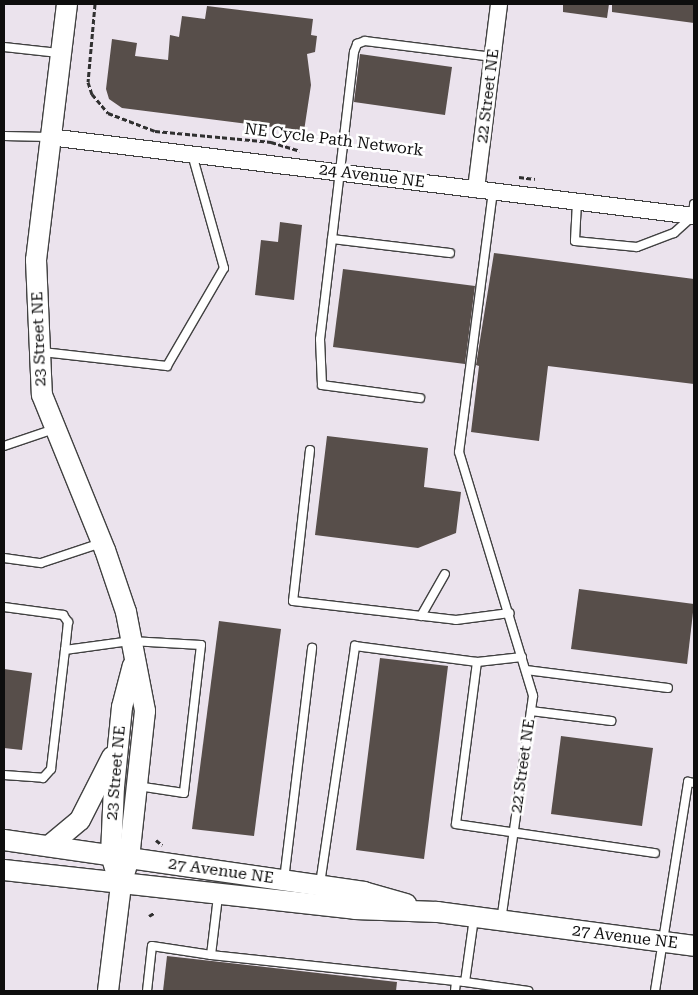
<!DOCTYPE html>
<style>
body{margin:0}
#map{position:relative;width:698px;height:995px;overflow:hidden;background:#fffbef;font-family:"Roboto Serif",serif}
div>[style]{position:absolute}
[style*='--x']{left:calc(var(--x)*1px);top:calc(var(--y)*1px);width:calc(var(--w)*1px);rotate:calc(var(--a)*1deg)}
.industrial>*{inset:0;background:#ebe3ed}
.building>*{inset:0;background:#574e4a}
.path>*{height:3px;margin-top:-1.5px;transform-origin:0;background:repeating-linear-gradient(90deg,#303030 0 5px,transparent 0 7.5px)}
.roads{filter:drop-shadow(1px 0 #414141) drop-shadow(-1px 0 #414141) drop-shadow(0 1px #414141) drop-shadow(0 -1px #414141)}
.service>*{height:8px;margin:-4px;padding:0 4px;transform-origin:4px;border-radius:4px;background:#fff}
.minor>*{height:16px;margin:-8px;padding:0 8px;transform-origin:8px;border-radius:8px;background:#fff}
.tertiary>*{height:20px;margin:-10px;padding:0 10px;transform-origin:10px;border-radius:10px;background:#fff}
span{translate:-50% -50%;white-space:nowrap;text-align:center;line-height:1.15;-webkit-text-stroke:5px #fff;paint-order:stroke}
.street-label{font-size:16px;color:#0e0e0e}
.frame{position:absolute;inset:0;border:5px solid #0e0e0e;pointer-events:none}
</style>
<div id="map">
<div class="industrial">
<i style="clip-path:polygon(4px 4px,694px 4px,694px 991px,4px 991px)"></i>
</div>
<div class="building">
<i style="clip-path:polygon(563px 4px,609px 4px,607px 18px,563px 12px)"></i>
<i style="clip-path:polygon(612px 4px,694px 4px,694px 23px,612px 12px)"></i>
<i style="clip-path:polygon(207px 6px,313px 19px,311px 35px,317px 36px,315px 52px,307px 54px,311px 85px,304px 131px,122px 108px,109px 99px,106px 89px,112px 39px,137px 43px,135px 56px,168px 60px,170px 35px,179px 37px,182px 16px,205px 19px)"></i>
<i style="clip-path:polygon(360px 54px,452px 67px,445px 115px,354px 102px)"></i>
<i style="clip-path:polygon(280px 222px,302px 225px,294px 300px,255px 295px,261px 240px,278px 242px)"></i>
<i style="clip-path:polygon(494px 253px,694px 279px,694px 384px,548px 366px,539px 441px,471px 432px,479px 366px,476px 365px)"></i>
<i style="clip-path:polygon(343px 269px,475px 286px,465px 364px,333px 347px)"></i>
<i style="clip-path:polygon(327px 436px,428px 448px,424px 487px,461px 492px,456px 533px,418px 548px,315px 535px)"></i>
<i style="clip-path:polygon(579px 589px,694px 604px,687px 664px,571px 649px)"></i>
<i style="clip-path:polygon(219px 621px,281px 629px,254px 836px,192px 829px)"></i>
<i style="clip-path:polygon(380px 658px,448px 666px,424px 859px,356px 850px)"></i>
<i style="clip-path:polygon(4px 669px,32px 673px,22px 750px,4px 748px)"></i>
<i style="clip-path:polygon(561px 736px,653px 748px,642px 826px,551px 814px)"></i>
<i style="clip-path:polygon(167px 956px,397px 982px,396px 991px,163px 991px)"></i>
</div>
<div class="path">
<i style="--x:95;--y:4;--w:78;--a:95.1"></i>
<i style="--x:88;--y:82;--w:13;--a:72"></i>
<i style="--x:92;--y:94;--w:25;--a:50"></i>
<i style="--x:108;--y:113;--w:50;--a:21"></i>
<i style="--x:155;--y:131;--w:117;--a:5.4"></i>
<i style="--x:271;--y:142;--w:30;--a:17"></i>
<i style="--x:519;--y:177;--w:16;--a:7"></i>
<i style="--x:156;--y:840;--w:8;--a:40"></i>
<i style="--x:149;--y:916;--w:6;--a:-31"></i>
</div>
<div class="roads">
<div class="service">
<i style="--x:4;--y:47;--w:55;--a:6.2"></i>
<i style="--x:4;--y:136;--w:45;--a:1.3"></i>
<i style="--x:493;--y:191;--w:263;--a:97.4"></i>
<i style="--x:459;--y:452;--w:255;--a:73.1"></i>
<i style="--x:533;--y:696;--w:226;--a:98.1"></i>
<i style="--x:577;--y:202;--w:39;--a:93"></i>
<i style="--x:575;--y:241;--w:62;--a:5.5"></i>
<i style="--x:637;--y:247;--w:40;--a:-21"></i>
<i style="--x:674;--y:233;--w:25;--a:-42"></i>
<i style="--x:693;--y:216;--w:12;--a:-85"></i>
<i style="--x:332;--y:239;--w:101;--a:96.8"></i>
<i style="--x:320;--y:339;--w:46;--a:87.5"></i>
<i style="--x:322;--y:385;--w:99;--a:7.6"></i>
<i style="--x:450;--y:253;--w:119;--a:-173.2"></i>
<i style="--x:332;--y:239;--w:188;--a:-83.3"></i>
<i style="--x:354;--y:52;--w:9;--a:-69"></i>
<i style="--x:357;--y:44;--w:9;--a:-21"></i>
<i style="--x:365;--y:41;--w:129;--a:7.1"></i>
<i style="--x:42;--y:352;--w:126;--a:6.4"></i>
<i style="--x:167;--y:366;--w:113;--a:-59.8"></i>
<i style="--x:224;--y:268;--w:118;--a:-105.7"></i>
<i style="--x:4;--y:446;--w:53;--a:-18.8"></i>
<i style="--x:310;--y:450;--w:152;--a:96.4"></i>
<i style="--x:293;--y:601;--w:164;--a:6.6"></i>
<i style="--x:456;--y:620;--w:54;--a:-7.4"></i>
<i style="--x:4;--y:558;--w:37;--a:8"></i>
<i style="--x:41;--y:563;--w:63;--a:-18.4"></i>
<i style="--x:4;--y:607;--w:60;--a:7.7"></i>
<i style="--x:63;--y:615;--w:9;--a:54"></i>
<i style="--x:68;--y:622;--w:28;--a:96"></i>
<i style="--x:421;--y:616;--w:48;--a:-60.3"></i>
<i style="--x:522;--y:657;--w:45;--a:173.7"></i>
<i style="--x:477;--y:662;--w:163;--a:97.4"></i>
<i style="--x:456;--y:824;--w:201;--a:8.3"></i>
<i style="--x:526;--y:670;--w:143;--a:7.2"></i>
<i style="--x:531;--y:711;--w:81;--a:7.1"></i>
<i style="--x:4;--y:775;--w:39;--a:4"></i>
<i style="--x:43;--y:778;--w:12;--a:-48"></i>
<i style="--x:51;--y:769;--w:120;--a:-83.3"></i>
<i style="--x:65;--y:650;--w:67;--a:-7.8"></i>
<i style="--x:131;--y:641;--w:70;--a:3.3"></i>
<i style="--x:201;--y:645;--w:149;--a:96.6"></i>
<i style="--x:184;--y:793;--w:48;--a:-171.5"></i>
<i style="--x:284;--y:880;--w:234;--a:-83.1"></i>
<i style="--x:320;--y:884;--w:241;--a:-81.6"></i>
<i style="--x:355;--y:646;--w:123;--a:7.5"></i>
<i style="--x:211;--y:955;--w:255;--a:6.1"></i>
<i style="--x:465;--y:982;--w:65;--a:-82"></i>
<i style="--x:465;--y:982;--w:64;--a:8.1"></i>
<i style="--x:147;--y:991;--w:45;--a:-83.7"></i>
<i style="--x:152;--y:946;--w:60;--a:8.7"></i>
<i style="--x:211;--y:955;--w:59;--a:-83.2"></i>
<i style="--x:455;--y:991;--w:10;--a:-84"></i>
<i style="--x:655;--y:991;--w:212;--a:-81"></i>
<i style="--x:688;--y:782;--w:6;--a:9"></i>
</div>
<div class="minor">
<i style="--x:49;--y:137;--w:650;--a:6.98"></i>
<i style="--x:476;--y:189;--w:186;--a:-82.9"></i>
</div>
<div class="tertiary">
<i style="--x:67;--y:4;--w:258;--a:96.9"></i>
<i style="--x:36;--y:260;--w:135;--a:87.5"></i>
<i style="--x:42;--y:395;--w:167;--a:67.9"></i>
<i style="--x:105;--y:550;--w:65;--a:71.3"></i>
<i style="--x:126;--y:612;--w:101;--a:79.1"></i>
<i style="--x:145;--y:711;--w:148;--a:96.2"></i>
<i style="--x:129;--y:858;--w:28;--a:107"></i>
<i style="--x:121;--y:885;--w:107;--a:97"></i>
<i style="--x:4;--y:840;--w:364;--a:8.2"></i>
<i style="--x:364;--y:892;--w:44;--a:15.9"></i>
<i style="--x:49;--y:846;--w:40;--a:-40"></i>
<i style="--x:80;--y:820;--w:71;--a:-63.1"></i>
<i style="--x:115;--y:868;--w:14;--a:-107"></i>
<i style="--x:111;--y:855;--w:68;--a:-87.5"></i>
<i style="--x:114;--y:787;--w:80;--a:-84.3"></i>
<i style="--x:122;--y:707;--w:43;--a:-75.3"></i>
<i style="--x:4;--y:870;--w:353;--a:6.3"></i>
<i style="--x:355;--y:909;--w:82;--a:2.1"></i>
<i style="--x:437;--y:912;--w:259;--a:7.5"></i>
</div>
</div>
<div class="street-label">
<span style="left:488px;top:96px;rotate:-83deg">22 Street NE</span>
<span style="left:334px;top:140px;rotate:7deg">NE Cycle Path Network</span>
<span style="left:372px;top:176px;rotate:7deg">24 Avenue NE</span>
<span style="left:39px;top:339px;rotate:-92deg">23 Street NE</span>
<span style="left:523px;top:766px;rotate:-82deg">22 Street NE</span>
<span style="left:116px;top:773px;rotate:-85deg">23 Street NE</span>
<span style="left:221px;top:871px;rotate:8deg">27 Avenue NE</span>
<span style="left:625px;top:937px;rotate:7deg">27 Avenue NE</span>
</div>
<div class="frame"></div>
</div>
